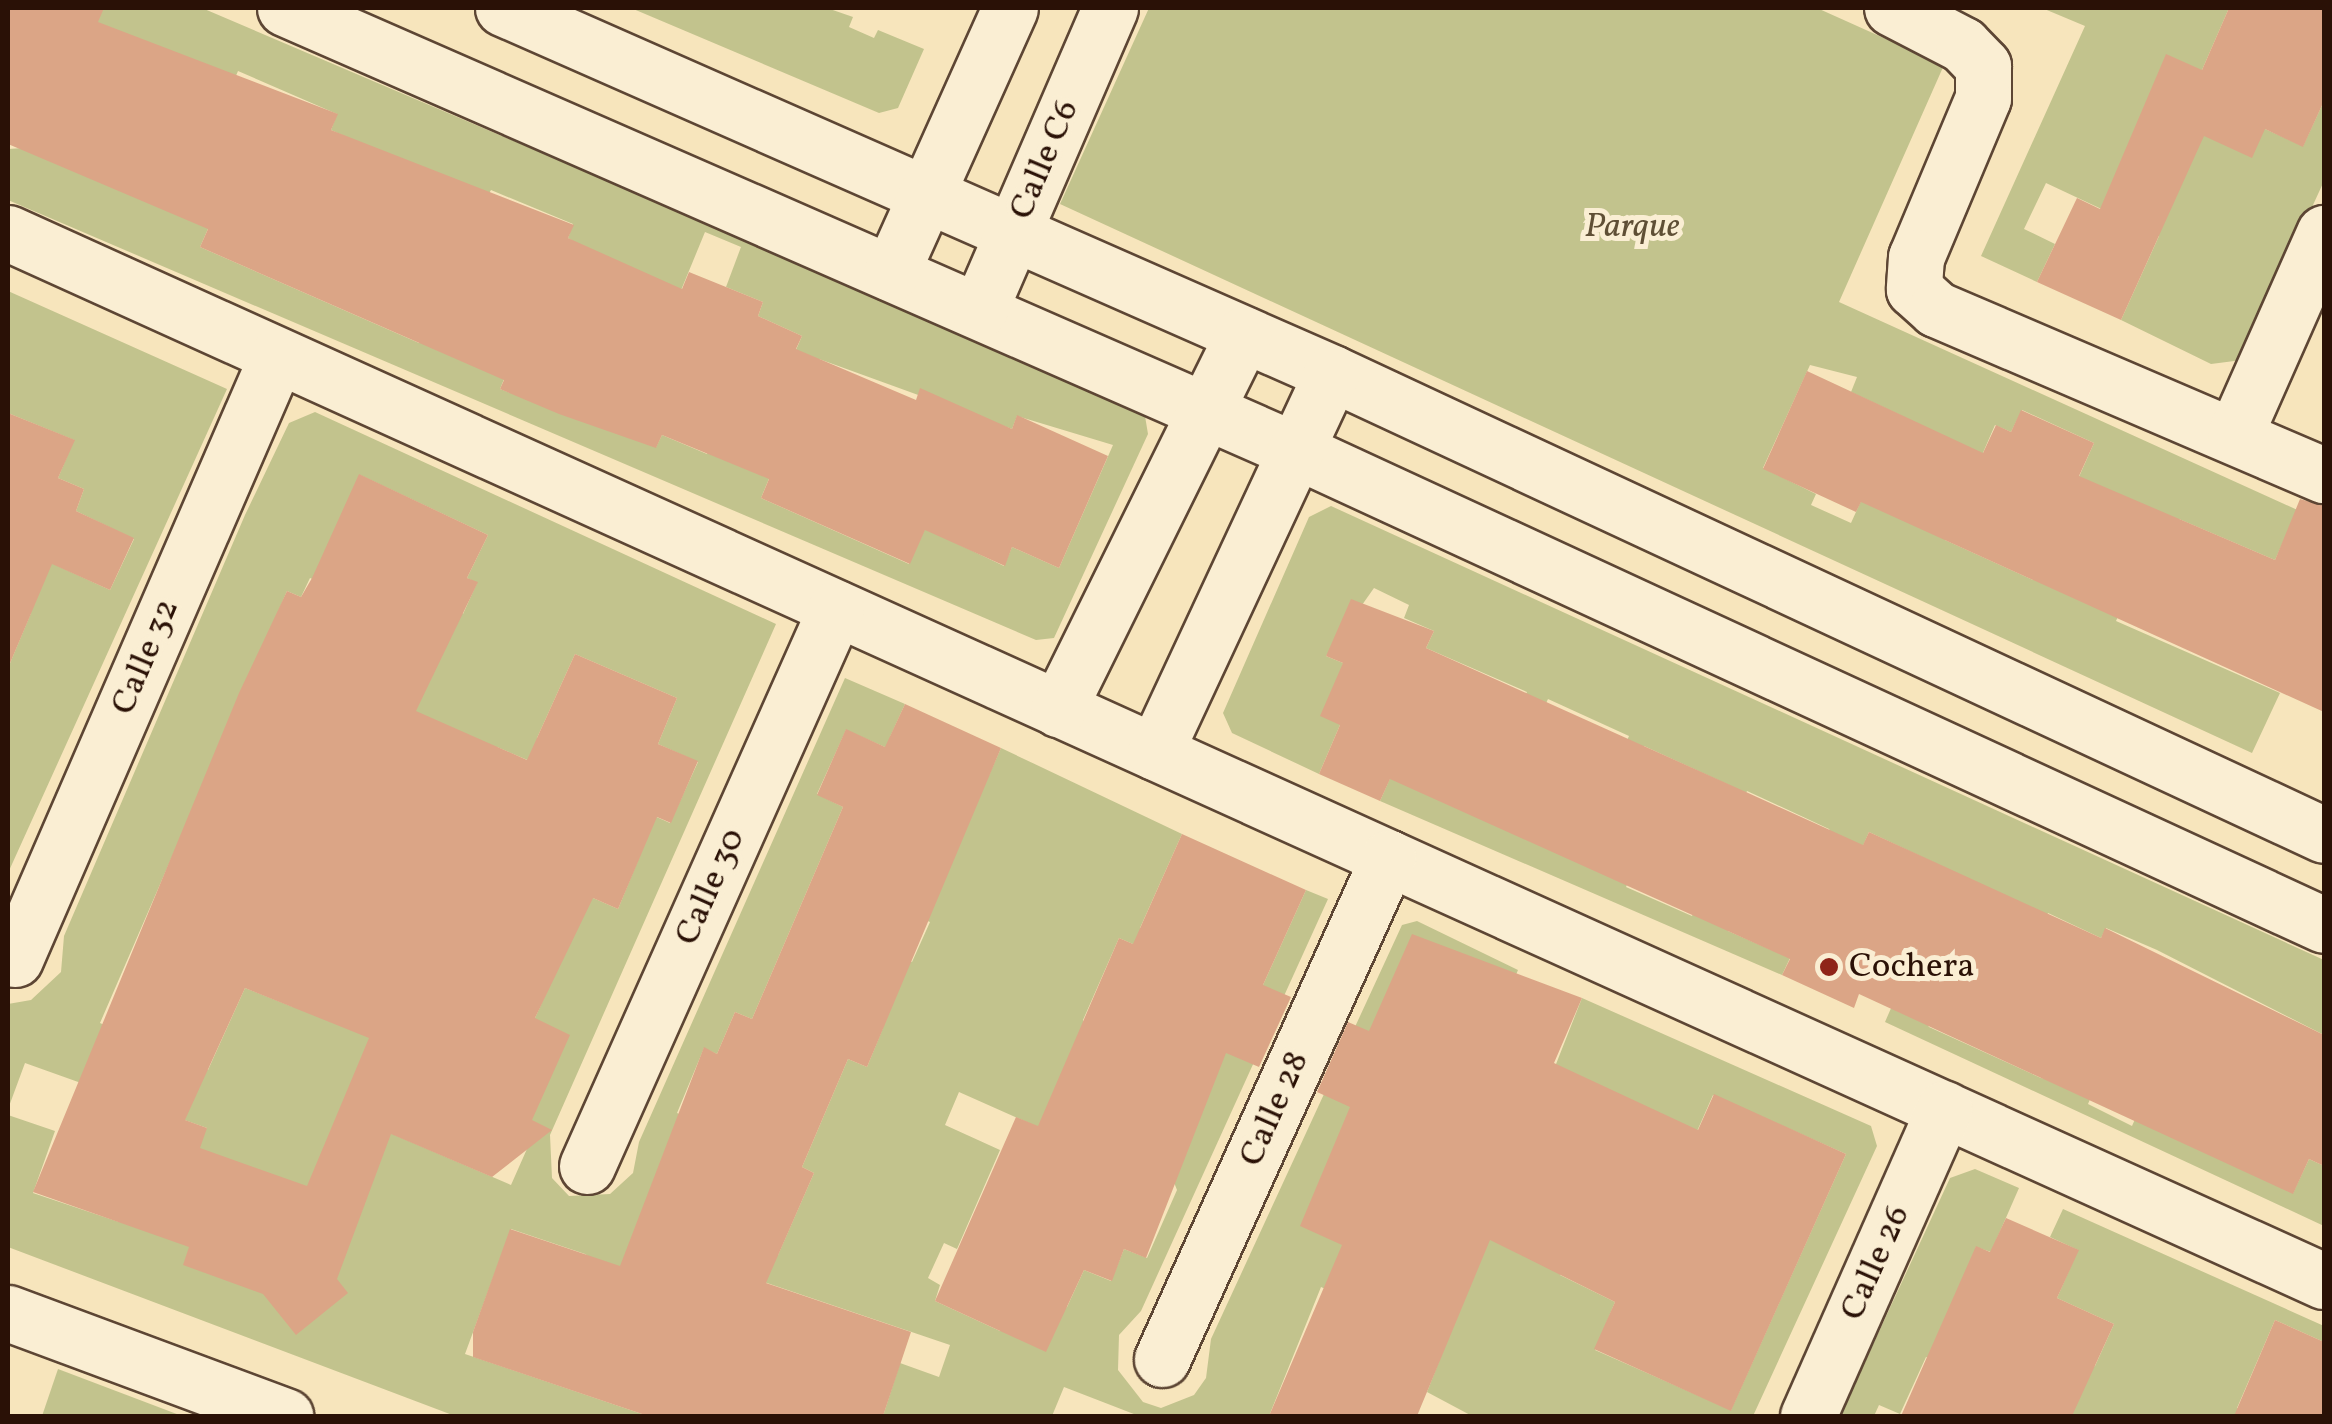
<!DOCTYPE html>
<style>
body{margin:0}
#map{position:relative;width:2332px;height:1424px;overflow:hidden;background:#f7e5bc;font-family:Vollkorn,serif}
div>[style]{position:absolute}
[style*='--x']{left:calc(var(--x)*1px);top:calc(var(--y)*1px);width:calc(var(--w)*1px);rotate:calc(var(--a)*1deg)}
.green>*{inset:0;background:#c2c38d}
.building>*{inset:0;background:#dba586}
.roads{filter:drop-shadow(2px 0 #5d4634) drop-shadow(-2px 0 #5d4634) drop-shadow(0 2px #5d4634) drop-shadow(0 -2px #5d4634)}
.street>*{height:55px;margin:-27.5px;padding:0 27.5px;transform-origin:27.5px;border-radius:27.5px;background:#faeed3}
.dots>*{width:28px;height:28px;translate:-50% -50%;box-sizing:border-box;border:5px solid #faeed3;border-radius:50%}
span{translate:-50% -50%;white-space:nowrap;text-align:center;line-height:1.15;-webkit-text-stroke:10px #faeed3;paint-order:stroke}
.street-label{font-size:35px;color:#2a1106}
.park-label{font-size:35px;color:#5f4f35;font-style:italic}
.poi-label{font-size:35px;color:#2a1106}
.left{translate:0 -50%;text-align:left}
.frame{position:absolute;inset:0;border:10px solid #2a1106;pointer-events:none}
</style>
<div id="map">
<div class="green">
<i style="clip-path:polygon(evenodd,75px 8px,202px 8px,1144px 410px,1148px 434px,1054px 638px,1036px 640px,8px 200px,8px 149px,23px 148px,226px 188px,200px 247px,419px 343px,436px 306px,519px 342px,500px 389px,656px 447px,662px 435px,707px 454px,715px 435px,752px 451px,802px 336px,758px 316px,763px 302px,726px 287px,741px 247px,705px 232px,677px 300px,568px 238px,573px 224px,491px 190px,485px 200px,331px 130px,337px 114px,238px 71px,222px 109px,86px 50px,99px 18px,75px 8px,819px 359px,1012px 429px,1017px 416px,1113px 445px,1059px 568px,1012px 547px,1004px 566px,960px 545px,933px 511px,909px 564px,761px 498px,819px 359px)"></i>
<i style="clip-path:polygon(631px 8px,827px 8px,853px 17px,849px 27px,874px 38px,878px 30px,924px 49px,898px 108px,879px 113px)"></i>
<i style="clip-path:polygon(evenodd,1149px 8px,1817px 8px,1944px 65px,1839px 302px,2324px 522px,2324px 561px,2283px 542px,2275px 560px,2179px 519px,2154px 536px,2116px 621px,2280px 693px,2252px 753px,1060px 204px,1149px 8px,1810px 365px,1857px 377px,1851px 392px,1900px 415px,1851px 523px,1811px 505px,1816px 494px,1763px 468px,1810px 365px,1149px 8px,2022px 410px,2094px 443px,2033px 580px,1945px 540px,1995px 425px,2011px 432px,2022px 410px)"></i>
<i style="clip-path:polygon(2042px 8px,2229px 8px,2202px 70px,2265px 129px,2303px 146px,2324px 101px,2324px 181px,2242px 360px,2211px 364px,2121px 320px,2159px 236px,2046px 183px,2024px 229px,2055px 244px,2037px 282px,1981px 256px,2085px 26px)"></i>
<i style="clip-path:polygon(8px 291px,227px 389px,8px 873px,8px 668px,31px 613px,8px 601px,8px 543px,110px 590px,134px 539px,76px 511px,84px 489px,58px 478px,74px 440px,8px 413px)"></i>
<i style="clip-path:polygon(evenodd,315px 412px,776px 624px,550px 1135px,552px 1178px,569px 1196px,610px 1194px,633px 1173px,639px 1142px,845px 678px,905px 704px,890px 737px,914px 749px,910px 758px,846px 730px,817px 794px,843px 807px,752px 1019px,735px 1012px,717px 1054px,704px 1048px,677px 1113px,713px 1128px,778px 1255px,814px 1173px,802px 1167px,848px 1059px,867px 1067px,883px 1028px,843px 932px,912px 962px,930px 922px,890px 905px,962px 836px,1001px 748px,1182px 834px,1140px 928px,1179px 946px,1172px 961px,1119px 938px,1083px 1020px,1108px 1158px,959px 1092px,945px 1125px,1000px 1150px,957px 1249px,944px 1243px,928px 1278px,940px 1285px,935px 1301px,1000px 1331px,1067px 1307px,1084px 1270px,1111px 1281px,1124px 1249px,1147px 1258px,1177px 1190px,1143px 1103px,1263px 985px,1306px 890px,1328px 899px,1141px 1311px,1119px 1335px,1118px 1370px,1143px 1402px,1161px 1408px,1194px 1395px,1206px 1378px,1211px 1339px,1402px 925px,1417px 921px,1518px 970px,1392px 1268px,1330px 1291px,1321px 1287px,1269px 1416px,1139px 1416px,1064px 1387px,1052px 1416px,883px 1416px,900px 1363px,939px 1377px,950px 1345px,764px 1282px,738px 1353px,585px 1254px,511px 1229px,465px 1354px,648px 1416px,455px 1416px,8px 1247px,8px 1115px,55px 1131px,33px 1193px,119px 1222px,207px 1128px,25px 1063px,8px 1109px,8px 1004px,31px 1000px,61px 972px,64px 936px,245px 515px,289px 423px,315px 412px,360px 475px,488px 535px,467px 578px,477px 583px,463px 614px,360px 475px,315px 412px,310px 578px,339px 591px,414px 710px,293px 1007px,245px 988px,208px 1070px,100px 1023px,287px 591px,301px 597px,310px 578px,315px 412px,575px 654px,677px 698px,658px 744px,698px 762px,670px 823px,598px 791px,641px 853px,618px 909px,566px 886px,567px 947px,535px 1018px,448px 1081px,538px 1124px,511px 1185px,339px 1111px,440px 945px,497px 747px,551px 770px,537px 738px,575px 654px)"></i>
<i style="clip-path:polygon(1331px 506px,2324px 960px,2324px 1035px,2157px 950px,2106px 928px,2101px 938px,2048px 913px,2020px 971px,1952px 871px,1869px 832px,1853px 869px,1829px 829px,1747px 791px,1727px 833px,1729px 785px,1644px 746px,1626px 784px,1611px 778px,1629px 736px,1548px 699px,1528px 742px,1509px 733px,1527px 692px,1426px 648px,1434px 631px,1404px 618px,1409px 605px,1374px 588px,1326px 656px,1343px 663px,1340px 725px,1319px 774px,1232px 733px,1223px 713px,1309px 517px)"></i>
<i style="clip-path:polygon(1403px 749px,1639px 857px,1626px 887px,1692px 916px,1705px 886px,1740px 902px,1728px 931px,1790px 958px,1782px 975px,1380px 801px)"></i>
<i style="clip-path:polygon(1902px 983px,1929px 1027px,2041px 1078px,2095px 1087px,2088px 1104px,2132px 1126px,2136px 1117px,2293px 1193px,2309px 1159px,2324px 1166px,2324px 1226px,1885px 1022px)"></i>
<i style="clip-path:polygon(evenodd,1582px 998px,1871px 1126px,1877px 1146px,1753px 1416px,1472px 1416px,1427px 1392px,1582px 998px,1713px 1095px,1846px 1154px,1731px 1410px,1595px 1350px,1615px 1302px,1560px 1275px,1580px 1230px,1683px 1163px,1713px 1095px)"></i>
<i style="clip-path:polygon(1975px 1169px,2019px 1188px,1991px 1252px,1976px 1247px,1939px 1362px,1926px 1357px,1900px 1414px,1879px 1405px,1874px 1416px,1840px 1416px,1950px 1178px)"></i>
<i style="clip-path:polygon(2063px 1209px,2324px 1326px,2324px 1342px,2275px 1320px,2237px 1408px,2254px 1416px,2021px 1416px,2005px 1409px,2095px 1366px,2114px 1324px,2057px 1298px,2078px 1250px,2050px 1237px)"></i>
<i style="clip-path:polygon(58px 1369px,182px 1416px,42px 1416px)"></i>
</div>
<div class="building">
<i style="clip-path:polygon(8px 8px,104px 8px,98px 22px,338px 114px,331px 130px,574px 225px,568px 238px,682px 289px,689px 272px,763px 302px,758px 316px,802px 336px,796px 349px,916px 400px,920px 388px,1012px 429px,1017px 415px,1108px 456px,1059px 568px,1012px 547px,1005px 566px,925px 530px,910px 564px,761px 498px,769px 479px,662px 435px,656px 448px,559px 414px,500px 389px,504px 380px,200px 247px,208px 229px,8px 144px)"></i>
<i style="clip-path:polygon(2229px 8px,2324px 8px,2324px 101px,2303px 147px,2265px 129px,2252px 158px,2204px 136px,2121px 320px,2037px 282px,2077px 198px,2100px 209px,2166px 54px,2202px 70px)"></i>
<i style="clip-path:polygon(1807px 371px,1983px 453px,1996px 425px,2011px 432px,2021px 410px,2094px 443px,2079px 476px,2275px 560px,2300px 499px,2324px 506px,2324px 712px,1861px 502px,1856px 512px,1763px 469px)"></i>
<i style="clip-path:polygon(8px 413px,75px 440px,58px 478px,84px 489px,76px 511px,134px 538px,110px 590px,52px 564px,8px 668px)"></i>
<i style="clip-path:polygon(evenodd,359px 474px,488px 535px,467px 578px,478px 582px,416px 711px,527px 760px,575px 654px,677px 698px,658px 744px,698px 761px,671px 823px,657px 817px,618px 909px,593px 898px,535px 1018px,570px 1035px,532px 1120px,552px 1130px,492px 1177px,391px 1134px,337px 1279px,348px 1293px,296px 1335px,263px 1294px,183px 1265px,189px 1247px,33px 1192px,239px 693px,287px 591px,301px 597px,312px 578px,359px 474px,245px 988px,369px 1038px,307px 1186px,200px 1148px,207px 1128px,185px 1120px,245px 988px)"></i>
<i style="clip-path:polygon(1351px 599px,1434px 631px,1426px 648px,1746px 792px,1863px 845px,1869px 832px,2101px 938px,2105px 928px,2324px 1035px,2324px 1166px,2309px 1159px,2293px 1194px,1859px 994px,1854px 1008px,1782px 975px,1790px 959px,1390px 779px,1380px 801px,1319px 774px,1340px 725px,1320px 716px,1343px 663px,1326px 656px)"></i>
<i style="clip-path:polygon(905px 704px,1001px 748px,867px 1067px,848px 1059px,802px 1167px,814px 1173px,766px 1283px,911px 1332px,883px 1416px,648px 1416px,473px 1357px,473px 1332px,510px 1229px,620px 1266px,704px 1047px,717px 1054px,735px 1012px,752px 1019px,843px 807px,817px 795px,846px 729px,885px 747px)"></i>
<i style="clip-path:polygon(1182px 834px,1306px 890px,1263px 985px,1291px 997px,1259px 1067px,1226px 1053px,1146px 1258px,1124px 1249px,1112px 1281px,1084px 1270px,1046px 1352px,935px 1301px,1016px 1117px,1038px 1126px,1119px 938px,1133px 944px)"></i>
<i style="clip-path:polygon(1412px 934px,1582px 998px,1554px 1063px,1698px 1130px,1714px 1094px,1846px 1154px,1731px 1411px,1594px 1349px,1615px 1302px,1490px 1240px,1417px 1416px,1269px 1416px,1342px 1245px,1300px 1226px,1350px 1107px,1317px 1092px,1348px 1022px,1369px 1031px)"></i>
<i style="clip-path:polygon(2006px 1218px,2079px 1250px,2057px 1298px,2114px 1324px,2072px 1416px,1901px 1416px,1976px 1246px,1990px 1252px)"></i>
<i style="clip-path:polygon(2275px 1320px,2324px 1342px,2324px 1416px,2234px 1416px)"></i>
</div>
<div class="roads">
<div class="street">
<i style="--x:285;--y:8;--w:1102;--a:23.64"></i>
<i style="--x:1295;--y:450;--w:1133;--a:24.78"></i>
<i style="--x:503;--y:8;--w:906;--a:23.76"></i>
<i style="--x:1332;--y:373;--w:1094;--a:24.97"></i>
<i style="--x:1892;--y:8;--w:80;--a:27.5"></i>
<i style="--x:1963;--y:45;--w:29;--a:46"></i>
<i style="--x:1983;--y:66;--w:32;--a:90"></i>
<i style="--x:1983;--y:98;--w:173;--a:112.8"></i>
<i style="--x:1916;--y:257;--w:32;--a:94"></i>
<i style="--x:1914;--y:289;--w:30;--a:42"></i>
<i style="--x:1936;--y:309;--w:422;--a:23.2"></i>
<i style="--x:8;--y:233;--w:2542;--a:24.35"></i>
<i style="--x:891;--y:273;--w:290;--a:-65.8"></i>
<i style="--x:979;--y:311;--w:330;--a:-66.6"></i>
<i style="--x:2235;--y:434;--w:220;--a:-66.1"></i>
<i style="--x:1058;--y:709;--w:418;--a:-63.7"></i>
<i style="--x:1155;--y:752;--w:418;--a:-65"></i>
<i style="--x:15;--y:959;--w:657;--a:-66.52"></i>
<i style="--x:587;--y:1166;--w:611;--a:-65.95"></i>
<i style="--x:8;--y:1313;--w:296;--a:20.4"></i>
<i style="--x:1162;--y:1359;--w:550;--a:-65.72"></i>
<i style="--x:1808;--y:1416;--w:336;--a:-66.1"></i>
</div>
</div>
<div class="dots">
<i style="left:1829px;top:967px;background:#8f2418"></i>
</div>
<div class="street-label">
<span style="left:1045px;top:160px;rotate:-67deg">Calle C6</span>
<span style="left:146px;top:657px;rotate:-67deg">Calle 32</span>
<span style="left:711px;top:887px;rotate:-66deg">Calle 30</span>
<span style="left:1275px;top:1109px;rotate:-66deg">Calle 28</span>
<span style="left:1876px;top:1263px;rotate:-66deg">Calle 26</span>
</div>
<div class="park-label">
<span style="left:1632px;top:227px">Parque</span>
</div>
<div class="poi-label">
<span class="left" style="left:1849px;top:967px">Cochera</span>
</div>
<div class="frame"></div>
</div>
